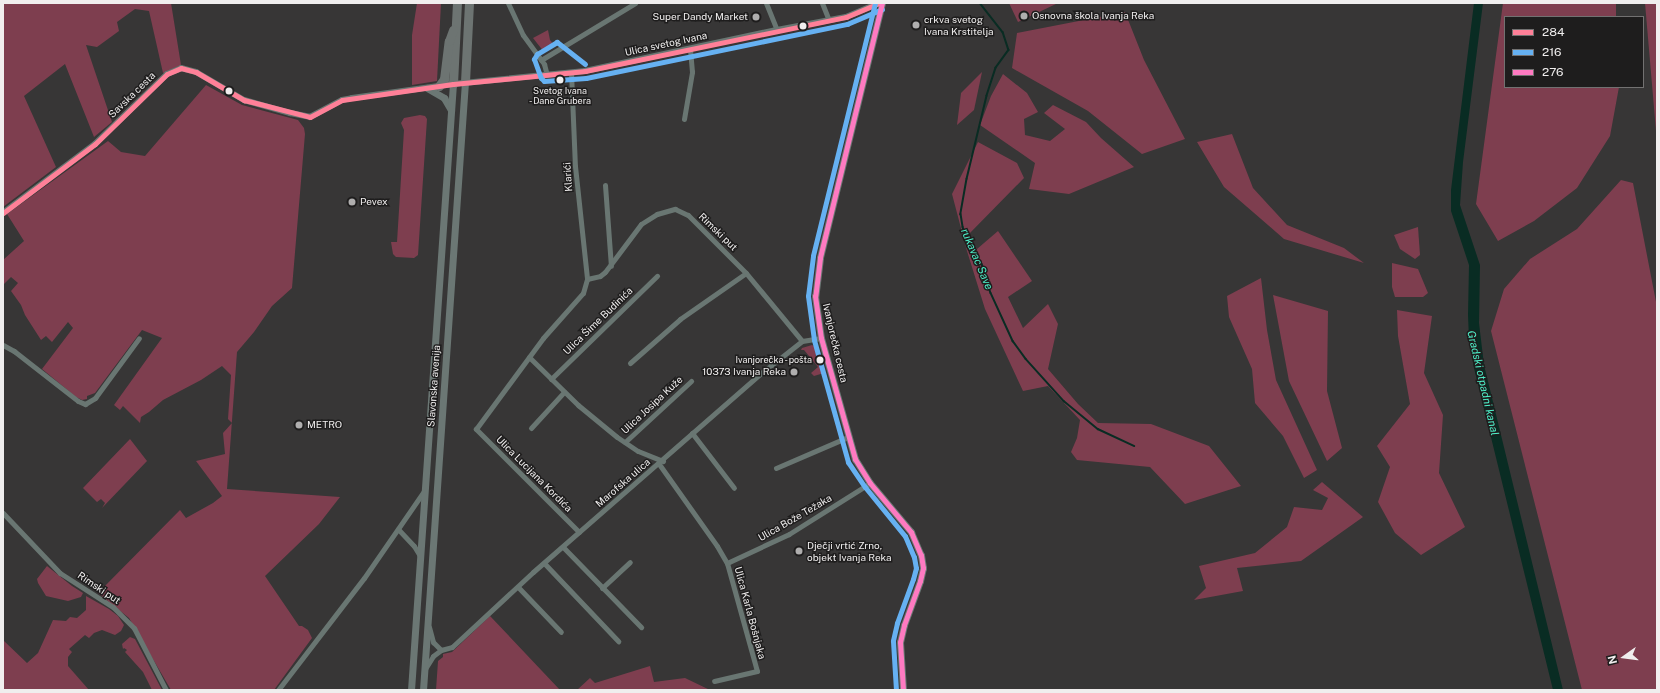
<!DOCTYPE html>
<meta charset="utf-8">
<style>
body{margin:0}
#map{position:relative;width:1660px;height:693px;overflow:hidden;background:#373636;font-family:"Public Sans",sans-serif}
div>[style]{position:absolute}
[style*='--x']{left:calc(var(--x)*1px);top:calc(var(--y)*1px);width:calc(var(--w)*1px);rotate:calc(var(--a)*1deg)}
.green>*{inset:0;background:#7e3e4f}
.water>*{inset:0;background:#092c23}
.stream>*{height:1.5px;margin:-0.75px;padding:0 0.75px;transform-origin:0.75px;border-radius:0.75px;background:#092c23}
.minor>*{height:5px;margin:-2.5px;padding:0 2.5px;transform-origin:2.5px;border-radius:2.5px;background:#697672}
.tertiary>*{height:6px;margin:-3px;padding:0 3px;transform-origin:3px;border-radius:3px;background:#697672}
.secondary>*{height:7px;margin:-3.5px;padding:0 3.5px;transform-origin:3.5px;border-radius:3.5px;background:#6b7774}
.motorway>*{height:9px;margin:-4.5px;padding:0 4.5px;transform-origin:4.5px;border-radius:4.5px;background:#6d7472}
.bus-1>*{height:5px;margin:-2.5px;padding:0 2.5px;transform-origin:2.5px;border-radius:2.5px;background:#ff8098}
.bus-2>*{height:5px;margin:-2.5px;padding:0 2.5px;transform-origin:2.5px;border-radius:2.5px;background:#66b1f2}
.bus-3>*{height:5px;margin:-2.5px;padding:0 2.5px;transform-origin:2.5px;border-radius:2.5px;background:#fe7ac1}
.dots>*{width:11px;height:11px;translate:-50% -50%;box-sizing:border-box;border:2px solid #1e1d1d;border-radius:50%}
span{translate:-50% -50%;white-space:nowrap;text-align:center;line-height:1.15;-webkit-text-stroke:3px #1e1d1d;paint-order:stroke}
.bus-label{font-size:9px;color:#f0eeee}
.right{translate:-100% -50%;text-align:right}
.poi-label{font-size:10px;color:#f0eeee}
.left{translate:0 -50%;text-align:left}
.street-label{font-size:10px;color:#f0eeee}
.water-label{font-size:11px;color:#4ef0c9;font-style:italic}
.frame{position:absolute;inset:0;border:4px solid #f0eeee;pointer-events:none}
.legend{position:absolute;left:1504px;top:16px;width:140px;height:72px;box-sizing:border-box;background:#1e1d1d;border:1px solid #727171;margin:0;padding:5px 7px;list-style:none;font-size:12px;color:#f0eeee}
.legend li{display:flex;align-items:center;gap:8px;height:20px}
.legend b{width:20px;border:1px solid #727171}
.north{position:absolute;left:1604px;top:637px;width:40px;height:40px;-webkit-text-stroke:3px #1e1d1d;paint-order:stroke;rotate:256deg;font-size:11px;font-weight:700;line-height:16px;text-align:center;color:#f0eeee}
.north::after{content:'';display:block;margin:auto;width:14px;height:18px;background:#f0eeee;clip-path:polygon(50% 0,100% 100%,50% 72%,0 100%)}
</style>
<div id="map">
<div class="green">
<i style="clip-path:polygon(3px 3px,171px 3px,181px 65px,163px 73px,149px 11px,135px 9px,117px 22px,119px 31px,97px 47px,86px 45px,112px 122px,94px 137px,65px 64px,24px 96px,56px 167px,3px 207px)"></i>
<i style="clip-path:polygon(417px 3px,441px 3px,437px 81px,412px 85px,412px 35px)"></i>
<i style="clip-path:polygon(1009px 3px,1058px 3px,1018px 22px)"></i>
<i style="clip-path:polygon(1503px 3px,1616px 3px,1616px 17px,1505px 17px,1505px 87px,1619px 87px,1610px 136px,1577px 188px,1534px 221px,1498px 241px,1476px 204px)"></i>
<i style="clip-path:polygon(1645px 3px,1657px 3px,1657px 136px,1656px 131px)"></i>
<i style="clip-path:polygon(1125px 12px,1144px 60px,1185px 139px,1142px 154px,1088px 111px,1012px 68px,1017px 33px)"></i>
<i style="clip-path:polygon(548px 30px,550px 40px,555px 46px,544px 52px,533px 38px)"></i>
<i style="clip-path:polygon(982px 72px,974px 110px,957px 125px,961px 93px)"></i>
<i style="clip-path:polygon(1003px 74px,1027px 93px,1038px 112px,1024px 119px,1025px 135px,1050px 141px,1065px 129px,1044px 113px,1053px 105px,1086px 122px,1101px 138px,1134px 167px,1069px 194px,1029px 189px,1035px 163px,980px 125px,991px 96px)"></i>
<i style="clip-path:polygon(206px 85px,242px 105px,298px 120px,304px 128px,305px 134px,292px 288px,272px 306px,254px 332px,237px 352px,227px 489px,340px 497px,319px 524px,265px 576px,299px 626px,302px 626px,308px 630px,312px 638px,274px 690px,171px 690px,129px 618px,98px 593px,180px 510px,186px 518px,213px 503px,222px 496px,196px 461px,225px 454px,223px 433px,232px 423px,228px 419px,231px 375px,222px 366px,201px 380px,163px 400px,149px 412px,141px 417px,140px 423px,123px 406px,120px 410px,114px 405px,162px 338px,142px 330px,95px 393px,87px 396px,87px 399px,82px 400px,76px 397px,42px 369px,73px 328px,68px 322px,52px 342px,46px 336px,41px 340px,25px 315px,21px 305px,11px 291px,18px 283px,11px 277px,3px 285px,3px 260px,24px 241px,7px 214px,108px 141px,121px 152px,145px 156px)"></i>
<i style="clip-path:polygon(420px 115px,425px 116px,427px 119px,418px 255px,414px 258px,396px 257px,393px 254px,391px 242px,397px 242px,404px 130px,401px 123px,404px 118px)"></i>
<i style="clip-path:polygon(1232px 134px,1253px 188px,1287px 225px,1344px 248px,1364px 263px,1284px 239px,1224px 187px,1197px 142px)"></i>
<i style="clip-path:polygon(978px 142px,1017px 163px,1024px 178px,969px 234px,977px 249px,998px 231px,1032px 281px,1008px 297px,1023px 328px,1048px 304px,1058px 324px,1048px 369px,1078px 404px,1098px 423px,1151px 424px,1209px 446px,1241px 486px,1185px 504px,1150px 467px,1077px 460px,1071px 452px,1077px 438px,1080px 420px,1048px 386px,1023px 391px,985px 309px,967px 251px,952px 194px)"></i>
<i style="clip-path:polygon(1621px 180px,1633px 183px,1657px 307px,1657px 690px,1582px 690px,1491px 331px,1504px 289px,1530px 259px,1577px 229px)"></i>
<i style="clip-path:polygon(1418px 227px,1420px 255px,1415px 259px,1400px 249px,1394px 235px)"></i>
<i style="clip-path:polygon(1392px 263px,1418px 269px,1428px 293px,1423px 297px,1395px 297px,1392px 287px)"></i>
<i style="clip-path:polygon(1261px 278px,1267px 330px,1276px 380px,1317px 470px,1304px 478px,1283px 436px,1255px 403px,1252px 369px,1229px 317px,1227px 296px)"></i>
<i style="clip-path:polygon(1273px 295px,1328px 311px,1327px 391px,1342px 448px,1327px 461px,1289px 381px)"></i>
<i style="clip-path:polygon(1397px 310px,1432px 316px,1424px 373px,1443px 415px,1439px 473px,1465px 527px,1421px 555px,1395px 533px,1378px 502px,1390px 467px,1377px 446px,1410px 404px,1398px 336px)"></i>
<i style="clip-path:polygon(812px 345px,816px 347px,824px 373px,814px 376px,811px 373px,818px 367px,804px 350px,801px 350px,802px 348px)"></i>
<i style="clip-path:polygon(130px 439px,147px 461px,102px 508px,105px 503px,101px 499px,97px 502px,83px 488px)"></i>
<i style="clip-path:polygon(1322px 482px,1363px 517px,1301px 561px,1237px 568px,1243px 591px,1194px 600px,1206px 588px,1199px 566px,1255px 553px,1287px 527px,1294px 507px,1322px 510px,1328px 498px,1313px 490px)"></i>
<i style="clip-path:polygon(47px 566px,72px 586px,83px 593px,81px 597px,68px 601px,46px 596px,38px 583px,37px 579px)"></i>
<i style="clip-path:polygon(86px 596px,109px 609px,118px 616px,124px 625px,121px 631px,115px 635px,102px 630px,94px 633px,89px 638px,85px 635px,69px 649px,72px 652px,68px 657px,68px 666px,89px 690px,3px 690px,3px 640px,27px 663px,38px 653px,53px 620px,66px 621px,70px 617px,77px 618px,86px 610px)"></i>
<i style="clip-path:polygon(490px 616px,491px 617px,560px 690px,436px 690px,438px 661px,443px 657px,443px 654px,452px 652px)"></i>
<i style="clip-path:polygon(130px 637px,135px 639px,162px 690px,152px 690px,143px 672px,125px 652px,127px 650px,124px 648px,123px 649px,122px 644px)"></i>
<i style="clip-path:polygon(650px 666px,654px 682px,685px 678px,710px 690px,577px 690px,590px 678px,595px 683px)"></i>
</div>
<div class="water">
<i style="clip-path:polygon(1474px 3px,1483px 3px,1463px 162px,1460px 205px,1480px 265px,1479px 323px,1484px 365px,1563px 690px,1553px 690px,1474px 368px,1469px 339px,1468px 315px,1469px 265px,1451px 211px,1451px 190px)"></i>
</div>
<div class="stream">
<i style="--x:980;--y:3;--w:37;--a:52"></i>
<i style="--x:1003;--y:32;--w:19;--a:72"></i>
<i style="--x:1009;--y:50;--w:22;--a:126"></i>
<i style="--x:996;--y:68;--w:29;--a:108"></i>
<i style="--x:987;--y:96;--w:85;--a:103.5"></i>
<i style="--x:967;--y:179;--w:36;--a:100"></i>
<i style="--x:961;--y:214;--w:13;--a:81"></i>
<i style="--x:963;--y:227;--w:19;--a:72"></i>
<i style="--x:969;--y:245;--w:23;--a:56"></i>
<i style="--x:982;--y:264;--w:30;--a:73"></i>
<i style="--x:991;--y:293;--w:53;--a:65.4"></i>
<i style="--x:1013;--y:341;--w:22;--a:54"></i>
<i style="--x:1026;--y:359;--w:57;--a:47.9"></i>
<i style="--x:1064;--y:401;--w:44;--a:39.5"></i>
<i style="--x:1098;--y:429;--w:40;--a:25"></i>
</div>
<div class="minor">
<i style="--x:508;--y:3;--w:35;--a:65"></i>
<i style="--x:523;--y:35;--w:36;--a:54"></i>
<i style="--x:544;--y:64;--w:11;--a:75"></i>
<i style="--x:766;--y:3;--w:29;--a:68"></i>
<i style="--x:822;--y:3;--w:18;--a:68"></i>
<i style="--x:541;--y:60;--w:110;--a:-31.2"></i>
<i style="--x:571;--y:72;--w:94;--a:87.6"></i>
<i style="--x:575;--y:166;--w:114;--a:83.9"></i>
<i style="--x:684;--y:119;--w:48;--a:-80.3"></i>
<i style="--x:692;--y:72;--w:23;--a:-95"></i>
<i style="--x:605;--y:185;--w:81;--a:85.8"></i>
<i style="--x:3;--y:345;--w:13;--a:29"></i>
<i style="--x:14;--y:351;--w:81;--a:38"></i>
<i style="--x:78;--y:401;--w:8;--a:23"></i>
<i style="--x:85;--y:404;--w:12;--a:-31"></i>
<i style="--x:95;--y:398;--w:74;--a:-53.7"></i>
<i style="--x:529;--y:357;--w:69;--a:44.4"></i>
<i style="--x:578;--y:405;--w:50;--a:39.4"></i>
<i style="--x:617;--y:437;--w:25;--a:34"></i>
<i style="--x:638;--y:451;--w:27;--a:22"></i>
<i style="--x:630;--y:363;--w:67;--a:-41.3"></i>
<i style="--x:680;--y:319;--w:80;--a:-34.9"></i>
<i style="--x:551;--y:379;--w:148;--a:-44.2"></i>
<i style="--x:531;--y:428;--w:49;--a:-47.5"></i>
<i style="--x:692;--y:433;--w:69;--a:52.6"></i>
<i style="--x:625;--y:442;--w:90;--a:-42.7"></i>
<i style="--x:659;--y:464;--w:100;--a:54.7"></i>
<i style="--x:717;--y:546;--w:20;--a:60"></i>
<i style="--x:727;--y:563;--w:112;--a:74.5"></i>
<i style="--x:757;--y:671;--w:44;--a:166.9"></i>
<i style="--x:776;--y:468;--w:78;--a:-23.3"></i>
<i style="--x:3;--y:513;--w:83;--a:46.5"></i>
<i style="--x:60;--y:573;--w:63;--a:32.7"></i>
<i style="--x:113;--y:607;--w:30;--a:45"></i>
<i style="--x:134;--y:628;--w:70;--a:62.7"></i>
<i style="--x:398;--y:529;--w:23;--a:47"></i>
<i style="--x:414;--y:546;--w:12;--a:59"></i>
<i style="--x:579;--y:532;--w:146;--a:-135"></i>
<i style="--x:476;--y:429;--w:113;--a:-53.6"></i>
<i style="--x:543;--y:338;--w:60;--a:-48.4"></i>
<i style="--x:583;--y:293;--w:15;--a:-74"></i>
<i style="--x:587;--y:279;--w:13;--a:-13"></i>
<i style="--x:600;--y:276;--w:6;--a:-39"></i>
<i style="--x:605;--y:272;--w:60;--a:-53.1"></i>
<i style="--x:641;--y:224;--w:19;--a:-32"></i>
<i style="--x:657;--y:214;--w:19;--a:-16"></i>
<i style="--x:675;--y:209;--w:14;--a:25"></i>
<i style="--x:688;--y:215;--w:82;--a:45"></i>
<i style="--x:746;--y:273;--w:88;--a:50.5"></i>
<i style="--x:563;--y:547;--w:112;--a:45.7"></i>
<i style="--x:544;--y:563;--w:108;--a:46.5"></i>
<i style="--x:727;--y:563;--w:68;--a:-25.1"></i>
<i style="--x:789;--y:534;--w:96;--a:-32.2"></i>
<i style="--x:518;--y:587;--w:62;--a:46.3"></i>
<i style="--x:602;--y:588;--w:38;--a:-43"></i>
<i style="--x:429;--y:627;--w:16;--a:75"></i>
<i style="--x:433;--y:642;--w:11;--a:45"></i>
<i style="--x:425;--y:669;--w:15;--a:-58"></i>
<i style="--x:433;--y:656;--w:10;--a:-37"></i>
<i style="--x:441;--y:650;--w:11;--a:-15"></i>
<i style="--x:452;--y:647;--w:110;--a:-42.8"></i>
<i style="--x:533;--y:572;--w:301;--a:-41.1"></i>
<i style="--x:760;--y:374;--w:53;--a:-38.2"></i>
<i style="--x:802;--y:341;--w:19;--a:-9"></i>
<i style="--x:278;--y:690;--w:141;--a:-52.5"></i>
<i style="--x:364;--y:578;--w:106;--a:-55.4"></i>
</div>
<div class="tertiary">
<i style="--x:3;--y:213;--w:115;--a:-36.9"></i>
<i style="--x:95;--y:144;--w:100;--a:-44.2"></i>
<i style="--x:167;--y:74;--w:15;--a:-23"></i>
<i style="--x:181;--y:68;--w:16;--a:15"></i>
<i style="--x:196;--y:72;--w:56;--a:30.3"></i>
<i style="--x:244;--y:100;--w:48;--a:15.8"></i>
<i style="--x:290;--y:113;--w:20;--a:11"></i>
<i style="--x:310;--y:117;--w:36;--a:-28"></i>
<i style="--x:342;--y:100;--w:10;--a:-11"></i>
<i style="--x:352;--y:98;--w:102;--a:-7.9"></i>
<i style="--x:453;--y:84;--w:133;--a:-5.6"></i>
<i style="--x:585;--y:71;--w:196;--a:-12.1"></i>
<i style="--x:777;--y:30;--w:70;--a:-10.7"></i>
<i style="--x:846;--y:17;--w:36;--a:-23"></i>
</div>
<div class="secondary">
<i style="--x:882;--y:3;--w:262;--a:103.7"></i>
<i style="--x:820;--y:258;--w:38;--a:97"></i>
<i style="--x:815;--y:296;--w:42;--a:81.9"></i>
<i style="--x:821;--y:338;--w:126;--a:74.3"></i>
<i style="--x:855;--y:459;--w:28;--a:58"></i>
<i style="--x:870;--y:483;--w:64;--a:50.1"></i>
<i style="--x:911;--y:532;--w:25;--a:67"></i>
<i style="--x:921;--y:555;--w:13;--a:81"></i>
<i style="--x:923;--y:568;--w:13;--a:103"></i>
<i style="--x:920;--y:581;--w:47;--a:110"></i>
<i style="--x:904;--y:625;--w:17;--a:103"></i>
<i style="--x:900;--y:642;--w:48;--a:86.4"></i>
<i style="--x:427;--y:88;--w:20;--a:30"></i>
<i style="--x:444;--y:98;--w:14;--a:60"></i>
<i style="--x:411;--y:690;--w:607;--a:-86.04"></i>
<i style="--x:423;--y:690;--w:609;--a:-86.05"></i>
</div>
<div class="motorway">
<i style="--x:465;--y:82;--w:79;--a:-87.1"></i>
<i style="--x:453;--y:84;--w:81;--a:-87.2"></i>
<i style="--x:439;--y:86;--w:9;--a:-54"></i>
<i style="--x:444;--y:79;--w:38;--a:-83"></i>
<i style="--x:449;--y:41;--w:12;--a:-70"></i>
</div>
<div class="bus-1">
<i style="--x:3;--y:213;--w:115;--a:-36.9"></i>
<i style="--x:95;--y:144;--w:100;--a:-44.2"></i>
<i style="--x:167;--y:74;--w:15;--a:-23"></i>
<i style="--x:181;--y:68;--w:16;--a:15"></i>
<i style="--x:196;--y:72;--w:56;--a:30.3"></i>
<i style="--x:244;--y:100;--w:68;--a:14.4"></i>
<i style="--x:310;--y:117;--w:36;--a:-28"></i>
<i style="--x:342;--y:100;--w:112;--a:-8.2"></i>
<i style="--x:453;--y:84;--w:133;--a:-5.6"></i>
<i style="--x:585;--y:71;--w:267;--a:-11.7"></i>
<i style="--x:846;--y:17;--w:36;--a:-23"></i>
</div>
<div class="bus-2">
<i style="--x:875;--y:3;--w:260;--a:103.8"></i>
<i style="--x:813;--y:256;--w:40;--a:97.1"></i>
<i style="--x:808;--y:296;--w:44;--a:82.2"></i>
<i style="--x:814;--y:340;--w:127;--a:74.4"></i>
<i style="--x:848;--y:462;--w:30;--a:56"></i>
<i style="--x:865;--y:487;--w:63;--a:50.8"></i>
<i style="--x:905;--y:536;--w:23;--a:67"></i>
<i style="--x:914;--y:557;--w:11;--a:80"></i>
<i style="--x:916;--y:568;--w:11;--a:105"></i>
<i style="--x:913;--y:579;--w:47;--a:110"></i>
<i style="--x:897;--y:623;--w:18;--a:103"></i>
<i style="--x:893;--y:641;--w:49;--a:86.5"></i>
<i style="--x:585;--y:64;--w:36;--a:-142"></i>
<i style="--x:557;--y:42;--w:23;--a:149"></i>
<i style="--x:537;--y:54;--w:6;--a:121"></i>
<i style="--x:534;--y:59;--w:20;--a:70"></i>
<i style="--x:541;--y:78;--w:4;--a:45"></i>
<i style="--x:544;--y:81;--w:42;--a:-4.1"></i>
<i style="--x:586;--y:78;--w:267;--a:-11.7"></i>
<i style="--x:847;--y:24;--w:38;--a:-23"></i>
</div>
<div class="bus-3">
<i style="--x:882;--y:3;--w:262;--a:103.7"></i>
<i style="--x:820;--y:258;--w:38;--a:97"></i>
<i style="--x:815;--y:296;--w:42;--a:81.9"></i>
<i style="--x:821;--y:338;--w:126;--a:74.3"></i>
<i style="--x:855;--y:459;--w:28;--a:58"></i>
<i style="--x:870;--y:483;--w:64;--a:50.1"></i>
<i style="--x:911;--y:532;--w:25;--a:67"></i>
<i style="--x:921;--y:555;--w:13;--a:81"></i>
<i style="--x:923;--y:568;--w:13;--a:103"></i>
<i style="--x:920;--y:581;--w:47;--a:110"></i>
<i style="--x:904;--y:625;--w:17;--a:103"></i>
<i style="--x:900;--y:642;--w:48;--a:86.4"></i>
</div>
<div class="dots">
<i style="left:1024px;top:16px;background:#afaeae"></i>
<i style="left:756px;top:17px;background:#afaeae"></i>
<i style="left:916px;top:25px;background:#afaeae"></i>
<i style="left:803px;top:26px;background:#f0eeee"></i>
<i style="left:560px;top:80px;background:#f0eeee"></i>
<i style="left:229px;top:91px;background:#f0eeee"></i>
<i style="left:352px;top:202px;background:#afaeae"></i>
<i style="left:820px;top:360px;background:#f0eeee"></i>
<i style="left:794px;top:372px;background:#afaeae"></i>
<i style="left:299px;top:425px;background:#afaeae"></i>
<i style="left:799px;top:551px;background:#afaeae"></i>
</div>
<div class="bus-label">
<span style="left:560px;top:96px">Svetog Ivana<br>- Dane Grubera</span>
<span class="right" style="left:812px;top:360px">Ivanjorečka - pošta</span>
</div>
<div class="poi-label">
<span class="left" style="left:1032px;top:16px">Osnovna škola Ivanja Reka</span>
<span class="right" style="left:748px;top:17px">Super Dandy Market</span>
<span class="left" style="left:924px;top:25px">crkva svetog<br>Ivana Krstitelja</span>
<span class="left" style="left:360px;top:202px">Pevex</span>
<span class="right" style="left:786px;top:372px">10373 Ivanja Reka</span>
<span class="left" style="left:307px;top:425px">METRO</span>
<span class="left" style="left:807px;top:551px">Dječji vrtić Zrno,<br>objekt Ivanja Reka</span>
</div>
<div class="street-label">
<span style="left:666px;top:44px;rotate:-12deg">Ulica svetog Ivana</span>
<span style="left:132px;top:95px;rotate:-44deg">Savska cesta</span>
<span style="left:568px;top:177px;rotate:-94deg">Klarići</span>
<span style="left:718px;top:232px;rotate:44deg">Rimski put</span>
<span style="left:598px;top:321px;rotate:-44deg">Ulica Šime Budinića</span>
<span style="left:835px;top:343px;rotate:77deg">Ivanjorečka cesta</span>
<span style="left:434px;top:386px;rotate:-86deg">Slavonska avenija</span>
<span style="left:652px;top:405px;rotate:-43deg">Ulica Josipa Kuže</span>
<span style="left:534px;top:474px;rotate:45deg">Ulica Lucijana Kordića</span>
<span style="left:623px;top:483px;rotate:-41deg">Marofska ulica</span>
<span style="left:795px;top:518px;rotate:-30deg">Ulica Bože Težaka</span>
<span style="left:99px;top:588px;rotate:34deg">Rimski put</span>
<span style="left:750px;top:613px;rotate:75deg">Ulica Karla Bošnjaka</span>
</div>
<div class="water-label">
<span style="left:977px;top:259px;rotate:67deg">rukavac Save</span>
<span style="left:1483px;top:383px;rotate:77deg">Gradski otpadni kanal</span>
</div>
<div class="frame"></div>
<ul class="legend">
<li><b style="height:5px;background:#ff8098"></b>284</li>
<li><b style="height:5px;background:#66b1f2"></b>216</li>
<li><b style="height:5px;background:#fe7ac1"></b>276</li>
</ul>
<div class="north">N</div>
</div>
